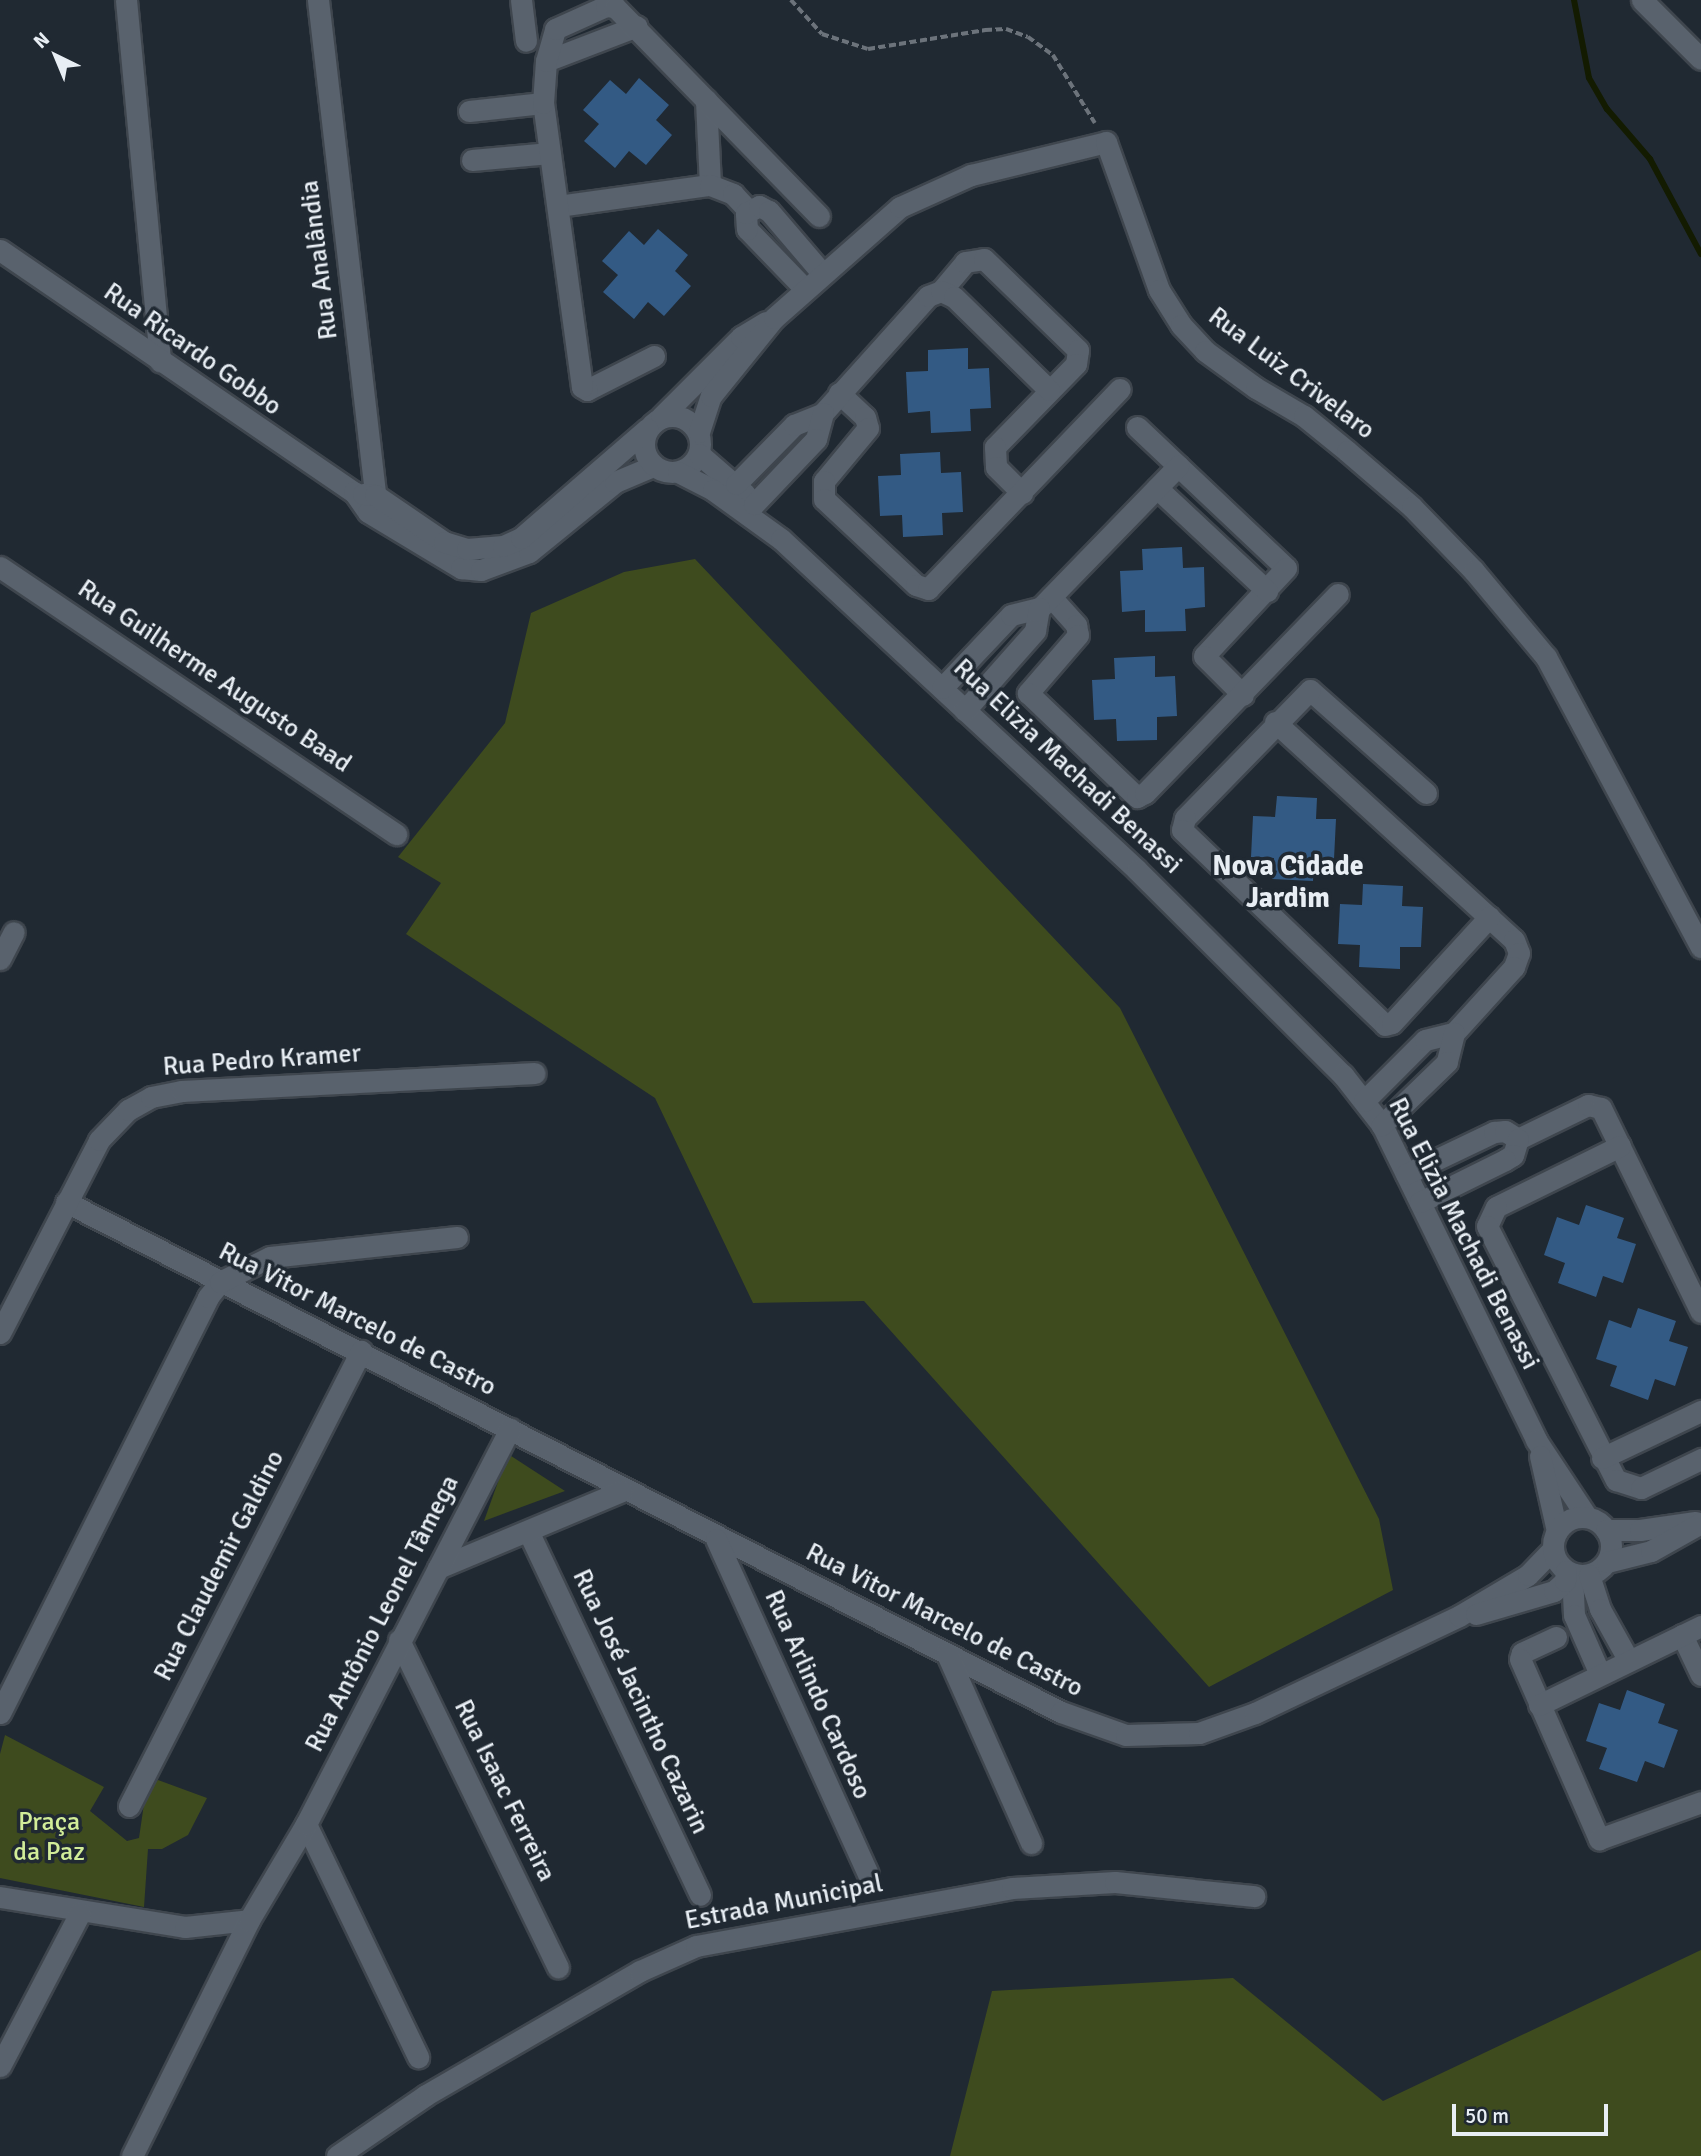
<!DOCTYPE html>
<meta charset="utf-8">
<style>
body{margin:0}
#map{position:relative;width:1701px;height:2156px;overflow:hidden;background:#202932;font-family:Signika,sans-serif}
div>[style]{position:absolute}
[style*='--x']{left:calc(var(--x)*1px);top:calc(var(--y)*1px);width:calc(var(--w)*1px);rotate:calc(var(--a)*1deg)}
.green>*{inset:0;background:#3e4b1e}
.stream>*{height:6px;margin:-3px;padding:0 3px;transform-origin:3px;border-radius:3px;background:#131b01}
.building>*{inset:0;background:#335a84}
.path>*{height:3.5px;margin-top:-1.75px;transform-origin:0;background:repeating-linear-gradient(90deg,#6c737b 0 7px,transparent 0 10.5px)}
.roads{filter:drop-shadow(2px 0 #3f464e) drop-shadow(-2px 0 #3f464e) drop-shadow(0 2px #3f464e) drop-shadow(0 -2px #3f464e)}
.minor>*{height:21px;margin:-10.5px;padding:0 10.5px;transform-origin:10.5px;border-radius:10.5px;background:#59626d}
.minor>.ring{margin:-10.5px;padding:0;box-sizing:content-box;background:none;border:21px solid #59626d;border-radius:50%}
span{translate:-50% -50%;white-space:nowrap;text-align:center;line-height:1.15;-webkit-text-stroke:7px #202932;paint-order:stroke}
.street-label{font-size:26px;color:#e8eef4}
.park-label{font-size:26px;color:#d2ed99}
.neighbourhood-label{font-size:28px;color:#e8eef4;font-weight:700}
.north{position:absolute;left:21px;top:21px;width:70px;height:70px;-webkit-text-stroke:5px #202932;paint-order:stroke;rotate:317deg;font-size:19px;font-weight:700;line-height:28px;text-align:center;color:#e8eef4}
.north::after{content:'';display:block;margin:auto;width:24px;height:32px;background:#e8eef4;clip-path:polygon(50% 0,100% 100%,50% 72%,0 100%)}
.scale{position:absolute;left:1452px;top:2104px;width:156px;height:32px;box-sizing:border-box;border:4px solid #e8eef4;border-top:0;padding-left:9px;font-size:21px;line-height:24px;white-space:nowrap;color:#e8eef4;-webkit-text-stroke:5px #202932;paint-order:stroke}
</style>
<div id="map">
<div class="green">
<i style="clip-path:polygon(695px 559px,1120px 1008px,1379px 1519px,1393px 1590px,1209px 1687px,864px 1301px,753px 1303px,655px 1098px,406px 934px,441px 883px,398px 857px,505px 723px,531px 613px,624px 572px)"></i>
<i style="clip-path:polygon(508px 1454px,565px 1491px,484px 1521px)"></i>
<i style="clip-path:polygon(5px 1735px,104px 1787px,90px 1811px,127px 1841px,139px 1838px,146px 1790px,158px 1780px,207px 1798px,188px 1835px,162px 1849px,148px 1849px,144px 1907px,0 1878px,0 1754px)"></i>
<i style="clip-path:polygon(1701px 1950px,1701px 2156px,950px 2156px,992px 1991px,1233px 1978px,1383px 2101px)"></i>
</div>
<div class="stream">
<i style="--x:1574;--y:0;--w:79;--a:79.1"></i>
<i style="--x:1589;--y:78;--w:36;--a:60"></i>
<i style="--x:1607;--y:109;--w:66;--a:49.3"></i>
<i style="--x:1650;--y:159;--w:108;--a:61.8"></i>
</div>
<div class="building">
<i style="clip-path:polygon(639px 78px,669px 105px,656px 120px,672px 135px,646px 165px,629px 151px,615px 168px,584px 141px,599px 124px,583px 110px,610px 80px,626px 94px)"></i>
<i style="clip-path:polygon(658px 229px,688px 255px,675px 271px,691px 286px,664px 316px,648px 302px,634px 319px,603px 292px,618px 275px,602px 261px,629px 231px,644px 245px)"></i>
<i style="clip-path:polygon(968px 348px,968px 369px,989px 368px,991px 408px,970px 409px,971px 431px,931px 433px,930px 411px,908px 413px,906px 372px,928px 371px,928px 350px)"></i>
<i style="clip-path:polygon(940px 452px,941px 473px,961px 472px,963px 512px,942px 513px,943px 535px,903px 537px,902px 515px,880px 516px,878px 476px,901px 475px,900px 454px)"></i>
<i style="clip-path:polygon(1182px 547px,1183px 568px,1204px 567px,1205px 607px,1185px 609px,1186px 631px,1145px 632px,1145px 610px,1122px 612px,1120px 571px,1143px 570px,1142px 549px)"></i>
<i style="clip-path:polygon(1155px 656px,1155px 677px,1175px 676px,1177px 716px,1157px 717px,1157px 740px,1117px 741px,1116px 719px,1094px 720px,1092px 680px,1115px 679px,1114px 658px)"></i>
<i style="clip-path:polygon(1277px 796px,1317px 798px,1316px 819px,1336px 819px,1334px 859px,1314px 859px,1313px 881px,1272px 879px,1274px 858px,1251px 857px,1253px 816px,1275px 817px)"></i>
<i style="clip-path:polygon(1363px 884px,1403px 886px,1402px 906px,1423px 907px,1421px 947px,1400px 947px,1400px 969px,1359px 967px,1360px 945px,1338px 944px,1340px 904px,1362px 905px)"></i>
<i style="clip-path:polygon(1586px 1205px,1624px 1218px,1617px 1238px,1636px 1244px,1623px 1283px,1603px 1276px,1596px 1297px,1558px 1283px,1565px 1263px,1544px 1255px,1557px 1217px,1579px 1225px)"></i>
<i style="clip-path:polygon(1638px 1308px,1676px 1321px,1669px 1341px,1688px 1347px,1675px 1386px,1655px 1379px,1648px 1400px,1610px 1386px,1617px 1366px,1596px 1359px,1609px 1320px,1631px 1328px)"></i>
<i style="clip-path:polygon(1627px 1690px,1665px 1704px,1658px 1723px,1678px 1730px,1664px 1768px,1645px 1761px,1637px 1782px,1599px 1769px,1607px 1748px,1586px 1741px,1599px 1703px,1620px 1710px)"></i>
</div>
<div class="path">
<i style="--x:791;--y:0;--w:46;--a:47.6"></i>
<i style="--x:822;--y:34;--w:48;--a:18.1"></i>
<i style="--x:868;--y:49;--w:119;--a:-9.2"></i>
<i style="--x:985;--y:30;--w:21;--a:-3"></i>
<i style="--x:1006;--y:29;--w:23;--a:20"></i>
<i style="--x:1028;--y:37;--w:31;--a:36"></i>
<i style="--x:1053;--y:55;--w:80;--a:58.3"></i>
</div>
<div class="roads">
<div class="minor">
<i style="--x:126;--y:0;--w:363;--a:84.6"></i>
<i style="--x:318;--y:0;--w:498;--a:83.4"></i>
<i style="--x:375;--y:495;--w:18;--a:112"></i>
<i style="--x:521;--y:0;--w:41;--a:83"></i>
<i style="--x:1642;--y:0;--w:83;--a:45"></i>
<i style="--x:546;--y:61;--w:97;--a:-21"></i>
<i style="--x:706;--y:100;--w:85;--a:87.3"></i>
<i style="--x:469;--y:111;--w:74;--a:-6.2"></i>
<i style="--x:472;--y:160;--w:78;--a:-5.1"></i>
<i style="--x:558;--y:206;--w:153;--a:-7.9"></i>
<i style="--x:710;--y:185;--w:25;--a:21"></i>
<i style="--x:733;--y:194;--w:23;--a:47"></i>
<i style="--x:0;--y:250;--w:429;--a:34.4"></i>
<i style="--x:354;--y:492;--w:24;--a:55"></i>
<i style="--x:368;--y:512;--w:109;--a:31.1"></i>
<i style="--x:461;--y:568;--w:20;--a:6"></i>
<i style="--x:481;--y:570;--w:51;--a:-20.6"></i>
<i style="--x:529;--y:552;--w:111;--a:-39.1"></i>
<i style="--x:615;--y:482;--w:41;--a:-22.8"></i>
<i style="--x:805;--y:289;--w:83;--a:-134"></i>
<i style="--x:747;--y:229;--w:16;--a:-94"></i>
<i style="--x:746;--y:213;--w:15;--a:-28"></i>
<i style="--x:759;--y:206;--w:11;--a:27"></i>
<i style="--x:769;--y:211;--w:82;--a:49.5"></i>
<i style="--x:941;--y:291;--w:38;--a:-50"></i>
<i style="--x:965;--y:262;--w:19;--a:-9"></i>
<i style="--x:984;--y:259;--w:131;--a:44.1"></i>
<i style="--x:1078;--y:350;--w:14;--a:98"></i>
<i style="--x:1076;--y:364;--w:116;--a:134.3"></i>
<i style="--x:995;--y:447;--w:20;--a:87"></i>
<i style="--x:996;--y:467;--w:37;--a:45"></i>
<i style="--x:654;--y:356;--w:75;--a:153.1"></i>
<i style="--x:587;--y:390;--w:6;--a:-149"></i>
<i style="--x:582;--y:387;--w:287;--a:-97.8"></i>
<i style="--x:543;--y:103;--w:42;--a:-85.9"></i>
<i style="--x:546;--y:61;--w:33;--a:-74"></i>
<i style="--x:555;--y:29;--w:56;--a:-24.3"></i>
<i style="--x:606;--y:6;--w:9;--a:6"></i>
<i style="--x:615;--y:7;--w:292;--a:45.7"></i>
<i style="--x:839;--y:393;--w:35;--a:43"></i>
<i style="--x:865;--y:417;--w:11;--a:75"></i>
<i style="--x:868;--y:428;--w:69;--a:129.7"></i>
<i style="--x:824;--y:481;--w:18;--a:90"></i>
<i style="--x:824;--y:499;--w:126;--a:43.1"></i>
<i style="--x:916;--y:585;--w:13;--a:18"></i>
<i style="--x:928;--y:589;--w:277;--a:-46.2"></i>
<i style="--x:823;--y:413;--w:157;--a:-48.1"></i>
<i style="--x:928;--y:296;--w:14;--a:-21"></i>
<i style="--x:941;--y:291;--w:14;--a:25"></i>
<i style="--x:954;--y:297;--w:133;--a:44.4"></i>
<i class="ring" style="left:644px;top:416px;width:35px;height:35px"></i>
<i style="--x:661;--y:417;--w:113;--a:-45"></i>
<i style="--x:741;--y:337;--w:29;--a:-31"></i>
<i style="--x:1137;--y:427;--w:205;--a:43.4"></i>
<i style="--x:1286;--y:568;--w:120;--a:133"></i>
<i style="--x:1204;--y:656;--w:55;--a:45"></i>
<i style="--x:699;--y:432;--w:38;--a:-72"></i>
<i style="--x:711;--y:396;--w:100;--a:-51.1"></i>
<i style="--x:774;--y:318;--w:168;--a:-41.4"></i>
<i style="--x:900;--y:207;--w:78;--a:-24.3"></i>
<i style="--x:971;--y:175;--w:139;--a:-13.7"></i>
<i style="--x:1106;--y:142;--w:157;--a:70.3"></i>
<i style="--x:1159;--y:290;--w:41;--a:57.8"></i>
<i style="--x:1181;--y:325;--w:35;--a:47"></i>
<i style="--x:1205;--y:351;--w:63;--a:36"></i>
<i style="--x:1256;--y:388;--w:56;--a:30.3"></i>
<i style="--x:1304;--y:416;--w:55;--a:39.1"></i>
<i style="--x:1347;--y:451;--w:86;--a:40.7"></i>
<i style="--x:1412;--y:507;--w:89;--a:45.9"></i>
<i style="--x:1474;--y:571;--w:112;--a:50.1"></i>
<i style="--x:1546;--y:657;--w:329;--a:61.9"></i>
<i style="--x:699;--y:454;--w:61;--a:41"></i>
<i style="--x:678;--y:472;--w:39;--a:27"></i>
<i style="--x:713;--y:490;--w:84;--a:35.8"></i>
<i style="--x:781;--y:539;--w:486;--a:42.9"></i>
<i style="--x:1137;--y:870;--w:291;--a:44.9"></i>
<i style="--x:1343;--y:1075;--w:63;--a:52"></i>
<i style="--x:1382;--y:1125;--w:351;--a:63.9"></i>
<i style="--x:1536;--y:1440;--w:92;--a:56.5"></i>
<i style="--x:736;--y:484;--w:83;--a:-45.5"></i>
<i style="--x:794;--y:425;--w:31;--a:-22"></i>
<i style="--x:823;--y:413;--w:27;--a:105"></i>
<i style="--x:816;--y:439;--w:90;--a:133.6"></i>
<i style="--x:1157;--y:488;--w:151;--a:43.1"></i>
<i style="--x:363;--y:494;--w:12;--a:5"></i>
<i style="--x:375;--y:495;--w:83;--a:34.3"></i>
<i style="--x:444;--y:542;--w:24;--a:17"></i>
<i style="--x:467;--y:549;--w:36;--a:-5"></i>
<i style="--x:503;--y:546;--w:20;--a:-24"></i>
<i style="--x:521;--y:538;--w:167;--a:-40.9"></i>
<i style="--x:0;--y:567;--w:478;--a:34"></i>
<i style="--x:1051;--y:597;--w:38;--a:48"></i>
<i style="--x:1076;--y:625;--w:10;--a:79"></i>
<i style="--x:1078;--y:635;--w:77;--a:130.8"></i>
<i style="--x:1028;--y:693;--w:151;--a:43.7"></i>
<i style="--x:1137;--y:797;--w:9;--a:-27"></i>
<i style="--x:1145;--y:793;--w:277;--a:-45.9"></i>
<i style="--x:1041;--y:607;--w:197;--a:-45.8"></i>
<i style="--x:942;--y:688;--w:100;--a:-46.6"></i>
<i style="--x:1011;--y:615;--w:29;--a:-14"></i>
<i style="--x:1039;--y:608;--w:23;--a:100"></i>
<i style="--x:1035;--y:631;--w:106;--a:131.5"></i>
<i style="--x:1275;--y:722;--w:323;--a:42.4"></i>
<i style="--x:1514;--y:940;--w:14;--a:69"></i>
<i style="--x:1519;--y:953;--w:15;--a:110"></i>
<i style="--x:1514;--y:967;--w:89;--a:132.3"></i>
<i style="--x:1426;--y:793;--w:155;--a:-138.4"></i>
<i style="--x:1310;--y:690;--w:179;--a:134.3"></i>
<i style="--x:1185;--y:818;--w:12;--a:104"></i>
<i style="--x:1182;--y:830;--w:281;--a:43.8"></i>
<i style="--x:1385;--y:1025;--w:7;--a:-16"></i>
<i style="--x:1392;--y:1023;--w:144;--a:-47.5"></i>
<i style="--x:0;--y:959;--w:30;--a:-63"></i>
<i style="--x:1364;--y:1101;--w:86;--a:-45"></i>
<i style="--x:1425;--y:1040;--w:30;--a:-14"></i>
<i style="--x:1454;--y:1033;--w:30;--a:104"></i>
<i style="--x:1447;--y:1062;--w:91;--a:135.9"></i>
<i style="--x:1518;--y:1139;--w:78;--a:-25.9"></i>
<i style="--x:1588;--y:1105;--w:13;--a:13"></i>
<i style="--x:1601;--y:1108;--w:227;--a:63.9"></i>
<i style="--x:1620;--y:1146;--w:138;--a:153.8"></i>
<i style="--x:1496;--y:1207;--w:21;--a:115"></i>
<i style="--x:1487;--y:1226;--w:285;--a:63.1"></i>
<i style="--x:1616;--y:1480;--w:26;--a:18"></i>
<i style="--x:1641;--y:1488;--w:67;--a:-25.8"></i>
<i style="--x:1406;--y:1174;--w:98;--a:-25.5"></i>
<i style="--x:1494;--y:1132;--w:11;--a:-5"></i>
<i style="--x:1505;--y:1131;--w:15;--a:32"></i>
<i style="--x:1518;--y:1139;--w:17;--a:107"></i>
<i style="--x:1513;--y:1155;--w:9;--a:148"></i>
<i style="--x:1505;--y:1160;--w:95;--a:153.7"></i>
<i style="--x:66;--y:1202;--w:1118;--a:27.14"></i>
<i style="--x:1061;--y:1712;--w:69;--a:19.5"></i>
<i style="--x:1126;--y:1735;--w:73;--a:-1.6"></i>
<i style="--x:1199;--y:1733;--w:59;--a:-19.7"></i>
<i style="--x:1255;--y:1713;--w:226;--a:-25.4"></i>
<i style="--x:1459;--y:1616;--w:80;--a:-30.7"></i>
<i style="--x:1528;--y:1575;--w:36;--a:-46"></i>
<i style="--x:0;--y:1333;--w:217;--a:-62.8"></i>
<i style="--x:99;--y:1140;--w:42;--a:-46"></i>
<i style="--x:128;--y:1110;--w:26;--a:-29"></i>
<i style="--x:151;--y:1097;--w:32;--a:-11"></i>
<i style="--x:182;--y:1091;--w:353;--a:-2.9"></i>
<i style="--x:1540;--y:1456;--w:77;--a:77.2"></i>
<i style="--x:1602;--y:1458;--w:110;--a:-25.4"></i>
<i class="ring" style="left:1553px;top:1517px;width:37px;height:37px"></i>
<i style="--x:1606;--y:1530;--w:34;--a:0"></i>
<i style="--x:1640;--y:1530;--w:56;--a:-8.3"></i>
<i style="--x:529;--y:1533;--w:400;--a:64.7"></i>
<i style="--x:716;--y:1539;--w:368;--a:65.6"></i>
<i style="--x:1607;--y:1562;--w:45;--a:-14"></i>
<i style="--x:1651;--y:1551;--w:57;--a:-29.2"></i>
<i style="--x:438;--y:1568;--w:199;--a:-22.7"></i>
<i style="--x:1572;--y:1574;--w:41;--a:87.2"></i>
<i style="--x:1574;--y:1615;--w:62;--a:66.3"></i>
<i style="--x:1589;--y:1575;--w:36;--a:72"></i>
<i style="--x:1600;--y:1609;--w:57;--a:60.8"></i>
<i style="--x:1476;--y:1614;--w:81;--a:-16.4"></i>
<i style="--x:1554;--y:1591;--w:15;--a:-42"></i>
<i style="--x:1565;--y:1581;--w:10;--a:-84"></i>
<i style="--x:1682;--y:1635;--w:44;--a:64.6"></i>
<i style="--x:1556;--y:1637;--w:38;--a:155"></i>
<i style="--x:1522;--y:1653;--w:6;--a:108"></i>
<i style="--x:1520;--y:1659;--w:197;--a:66.3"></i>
<i style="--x:1599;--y:1839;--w:109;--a:-19.9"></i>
<i style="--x:399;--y:1640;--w:364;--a:64.1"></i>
<i style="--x:947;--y:1654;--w:207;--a:66"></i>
<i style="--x:1539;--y:1705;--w:180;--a:-26"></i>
<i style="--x:0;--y:1713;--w:465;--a:-63.4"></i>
<i style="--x:208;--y:1297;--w:19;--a:-51"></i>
<i style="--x:220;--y:1282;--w:56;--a:-26.6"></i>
<i style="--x:270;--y:1257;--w:188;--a:-6.1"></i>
<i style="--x:129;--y:1806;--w:511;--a:-62.98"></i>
<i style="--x:306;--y:1824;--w:259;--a:64.3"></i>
<i style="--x:0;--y:1897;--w:187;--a:9.2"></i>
<i style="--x:185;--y:1927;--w:64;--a:-6.2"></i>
<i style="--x:0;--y:2066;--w:173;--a:-62.4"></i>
<i style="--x:132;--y:2156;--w:263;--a:-63.6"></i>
<i style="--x:249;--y:1920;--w:112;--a:-59.3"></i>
<i style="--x:306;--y:1824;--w:445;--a:-62.7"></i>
<i style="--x:337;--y:2156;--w:108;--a:-34.4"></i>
<i style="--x:426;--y:2095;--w:247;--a:-30.1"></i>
<i style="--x:640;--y:1971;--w:61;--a:-24.1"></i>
<i style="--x:696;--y:1946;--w:321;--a:-10.4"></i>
<i style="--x:1012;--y:1888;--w:103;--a:-3.3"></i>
<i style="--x:1115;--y:1882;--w:140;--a:5.8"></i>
</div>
</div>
<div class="street-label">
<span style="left:320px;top:260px;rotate:-97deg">Rua Analândia</span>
<span style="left:192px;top:350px;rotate:35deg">Rua Ricardo Gobbo</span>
<span style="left:1291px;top:374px;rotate:37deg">Rua Luiz Crivelaro</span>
<span style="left:214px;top:677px;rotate:34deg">Rua Guilherme Augusto Baad</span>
<span style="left:1067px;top:767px;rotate:43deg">Rua Elizia Machadi Benassi</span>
<span style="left:262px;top:1061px;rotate:-4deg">Rua Pedro Kramer</span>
<span style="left:1463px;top:1234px;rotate:63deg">Rua Elizia Machadi Benassi</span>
<span style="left:357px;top:1320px;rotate:27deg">Rua Vitor Marcelo de Castro</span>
<span style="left:220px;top:1566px;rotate:-63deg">Rua Claudemir Galdino</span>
<span style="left:383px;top:1614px;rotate:-63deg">Rua Antônio Leonel Tâmega</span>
<span style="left:944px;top:1621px;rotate:27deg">Rua Vitor Marcelo de Castro</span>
<span style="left:817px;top:1695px;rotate:66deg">Rua Arlindo Cardoso</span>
<span style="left:640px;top:1702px;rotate:65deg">Rua José Jacintho Cazarin</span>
<span style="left:504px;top:1791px;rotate:64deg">Rua Isaac Ferreira</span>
<span style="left:784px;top:1903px;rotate:-11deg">Estrada Municipal</span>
</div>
<div class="park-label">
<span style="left:49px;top:1838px">Praça<br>da Paz</span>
</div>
<div class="neighbourhood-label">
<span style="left:1288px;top:882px">Nova Cidade<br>Jardim</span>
</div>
<div class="north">N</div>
<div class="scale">50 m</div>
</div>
